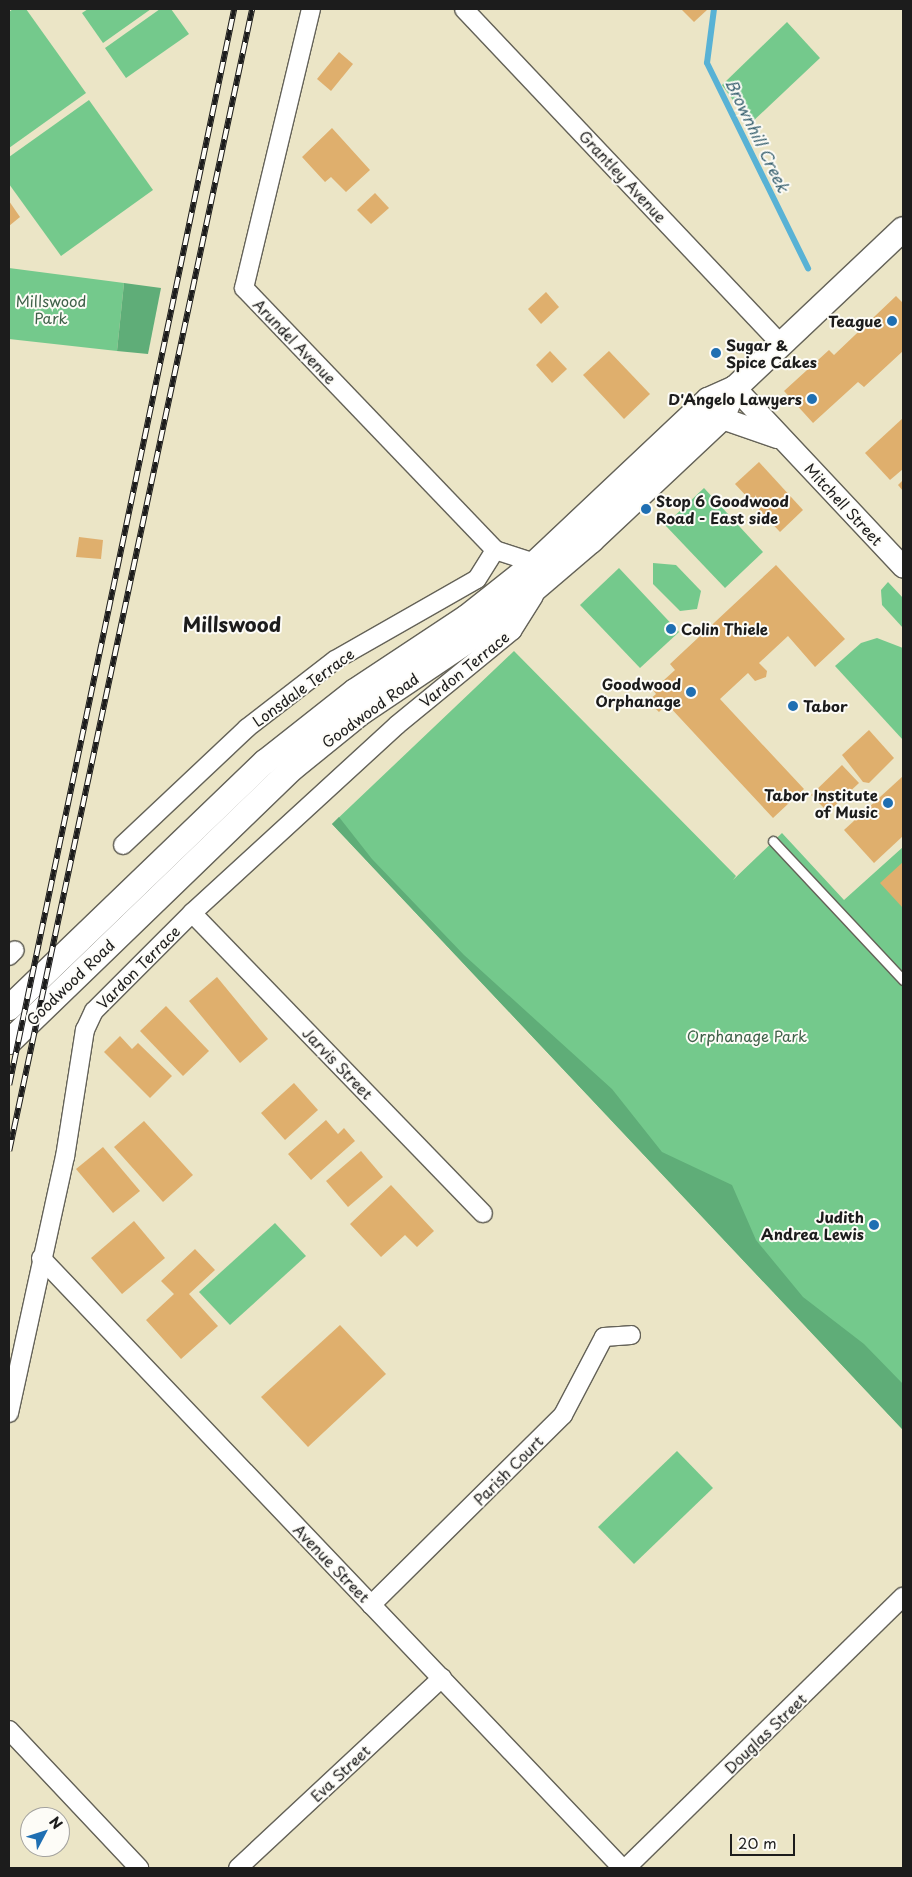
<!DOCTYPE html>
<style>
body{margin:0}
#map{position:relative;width:912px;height:1877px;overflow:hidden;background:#ebe5c6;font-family:"Playpen Sans",sans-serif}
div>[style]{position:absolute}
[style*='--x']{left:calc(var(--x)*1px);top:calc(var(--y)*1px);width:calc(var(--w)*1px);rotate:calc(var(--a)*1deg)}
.green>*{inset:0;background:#74c98c}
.forest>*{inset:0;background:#5fad78}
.stream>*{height:6px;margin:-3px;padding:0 3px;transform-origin:3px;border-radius:3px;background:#58b2d5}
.building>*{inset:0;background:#dfaf6d}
.roads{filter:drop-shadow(1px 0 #646258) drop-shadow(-1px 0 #646258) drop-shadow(0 1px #646258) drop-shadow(0 -1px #646258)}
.service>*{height:9px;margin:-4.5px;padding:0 4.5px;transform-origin:4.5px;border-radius:4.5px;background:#fff}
.minor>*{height:18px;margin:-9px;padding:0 9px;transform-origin:9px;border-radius:9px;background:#fff}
.tertiary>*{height:21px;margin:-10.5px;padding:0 10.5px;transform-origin:10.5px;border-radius:10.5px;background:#fff}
.secondary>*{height:24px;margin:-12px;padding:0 12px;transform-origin:12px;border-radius:12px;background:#fff}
.rail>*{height:5.5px;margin-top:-2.75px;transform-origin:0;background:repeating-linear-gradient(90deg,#fdfcf7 0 11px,#1c1c1c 0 22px);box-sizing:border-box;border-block:1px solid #1c1c1c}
.dots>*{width:14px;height:14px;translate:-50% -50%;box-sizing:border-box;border:2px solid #fdfcf7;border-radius:50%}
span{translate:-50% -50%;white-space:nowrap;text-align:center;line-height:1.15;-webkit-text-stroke:4px #fdfcf7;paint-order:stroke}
.street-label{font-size:15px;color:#1c1c1c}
.park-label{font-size:15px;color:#3f6149}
.poi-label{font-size:15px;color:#1c1c1c;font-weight:700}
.right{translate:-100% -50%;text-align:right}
.left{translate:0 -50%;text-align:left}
.water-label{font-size:16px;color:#37606f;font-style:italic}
.district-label{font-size:20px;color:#1c1c1c;font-weight:700}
.frame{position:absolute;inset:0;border:10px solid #1c1c1c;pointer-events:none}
.north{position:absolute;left:20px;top:1807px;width:50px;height:50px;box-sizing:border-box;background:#fdfcf7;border:1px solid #a3a29f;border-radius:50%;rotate:50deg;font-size:14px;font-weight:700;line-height:20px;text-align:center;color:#1c1c1c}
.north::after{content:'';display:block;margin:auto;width:18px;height:22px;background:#1f6fb2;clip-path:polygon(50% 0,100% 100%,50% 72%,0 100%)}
.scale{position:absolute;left:730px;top:1834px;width:65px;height:22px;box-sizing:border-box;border:2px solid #1c1c1c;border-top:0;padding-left:6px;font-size:15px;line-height:18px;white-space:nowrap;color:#1c1c1c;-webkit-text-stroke:4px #fdfcf7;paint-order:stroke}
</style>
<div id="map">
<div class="green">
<i style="clip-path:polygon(13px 9px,26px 9px,86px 93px,9px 148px,9px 12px)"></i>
<i style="clip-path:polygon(88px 9px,151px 9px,103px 43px,82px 13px)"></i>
<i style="clip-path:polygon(160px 9px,171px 9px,189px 34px,126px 78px,105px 48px)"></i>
<i style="clip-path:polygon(787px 22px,820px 58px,750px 124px,722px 85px)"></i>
<i style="clip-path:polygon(89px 100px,153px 190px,61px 256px,9px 184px,9px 157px)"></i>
<i style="clip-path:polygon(9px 268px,124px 283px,117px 351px,9px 339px)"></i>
<i style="clip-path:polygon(704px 488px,763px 552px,725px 588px,665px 525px)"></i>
<i style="clip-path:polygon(653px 563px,676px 565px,701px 591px,697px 609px,680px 611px,653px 584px)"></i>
<i style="clip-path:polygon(619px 568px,679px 632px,640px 668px,580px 605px)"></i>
<i style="clip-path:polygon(888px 582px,903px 598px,903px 628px,882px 605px,881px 590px)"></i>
<i style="clip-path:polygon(877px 638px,903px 648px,903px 740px,835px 666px,861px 643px)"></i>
<i style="clip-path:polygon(514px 651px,736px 876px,733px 880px,782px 833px,844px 900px,903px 847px,903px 1430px,332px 824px)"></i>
<i style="clip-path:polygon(275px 1223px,306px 1256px,230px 1325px,199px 1292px)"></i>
<i style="clip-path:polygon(677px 1451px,713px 1488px,634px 1564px,598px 1527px)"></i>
</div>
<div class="forest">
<i style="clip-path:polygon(124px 283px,161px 288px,148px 354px,117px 351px)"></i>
<i style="clip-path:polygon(339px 817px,372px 859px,464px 955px,612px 1089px,662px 1152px,732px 1185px,756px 1240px,803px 1297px,864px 1344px,903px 1384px,903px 1430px,332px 824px)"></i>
</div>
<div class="stream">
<i style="--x:714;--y:9;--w:54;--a:97.4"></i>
<i style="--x:707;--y:63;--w:229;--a:63.8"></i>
</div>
<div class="building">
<i style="clip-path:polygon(681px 9px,708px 9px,694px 22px)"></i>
<i style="clip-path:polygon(339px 52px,353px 64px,331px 91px,317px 79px)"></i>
<i style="clip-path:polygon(332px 128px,370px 170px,346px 192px,331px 177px,325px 182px,302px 157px)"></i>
<i style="clip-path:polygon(375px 193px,389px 208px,371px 224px,357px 210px)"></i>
<i style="clip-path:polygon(9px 201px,20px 217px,9px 226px)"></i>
<i style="clip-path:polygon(546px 292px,559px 307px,541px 324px,528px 309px)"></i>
<i style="clip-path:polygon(896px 296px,903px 303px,903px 351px,864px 387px,858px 382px,813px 423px,784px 391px,829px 350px,834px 355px)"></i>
<i style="clip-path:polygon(550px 351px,567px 369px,552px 383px,536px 365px)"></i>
<i style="clip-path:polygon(609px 351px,650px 394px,624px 419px,583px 375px)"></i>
<i style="clip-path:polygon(903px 418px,903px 469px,890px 480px,865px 453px)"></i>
<i style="clip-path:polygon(759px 462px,803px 510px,780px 532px,735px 484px)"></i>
<i style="clip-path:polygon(903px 480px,903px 491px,898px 485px)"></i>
<i style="clip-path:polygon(79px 537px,103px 540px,101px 559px,76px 557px)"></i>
<i style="clip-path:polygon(776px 565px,845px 639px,815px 667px,788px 636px,759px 663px,767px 671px,766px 677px,755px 681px,748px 673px,720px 699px,804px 789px,773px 818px,667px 704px,659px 712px,648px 701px,656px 694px,653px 690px,675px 670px,670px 664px)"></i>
<i style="clip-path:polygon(869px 730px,894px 758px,869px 783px,863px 782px,842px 755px)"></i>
<i style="clip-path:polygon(842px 765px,859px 783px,828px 812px,811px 795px)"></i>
<i style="clip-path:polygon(903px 776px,903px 836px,874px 863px,844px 830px)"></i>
<i style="clip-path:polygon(903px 862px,903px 905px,902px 907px,880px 883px)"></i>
<i style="clip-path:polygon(217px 977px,268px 1039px,240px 1063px,189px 1001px)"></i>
<i style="clip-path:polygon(166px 1006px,209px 1051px,183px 1076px,140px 1031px)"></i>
<i style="clip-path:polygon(120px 1036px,132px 1049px,138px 1043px,172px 1076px,150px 1098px,104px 1052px)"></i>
<i style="clip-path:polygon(294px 1083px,318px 1110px,285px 1140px,261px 1113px)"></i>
<i style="clip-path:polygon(326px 1120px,338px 1134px,344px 1128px,355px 1141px,311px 1180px,288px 1154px)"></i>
<i style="clip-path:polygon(144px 1121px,193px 1175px,163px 1202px,114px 1147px)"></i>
<i style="clip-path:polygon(103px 1147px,140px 1191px,113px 1213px,76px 1169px)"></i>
<i style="clip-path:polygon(361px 1151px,383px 1177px,348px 1207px,326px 1181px)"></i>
<i style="clip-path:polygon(391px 1185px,434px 1231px,417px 1247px,405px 1235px,381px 1257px,350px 1224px)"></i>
<i style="clip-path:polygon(134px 1221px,165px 1258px,122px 1294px,91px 1258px)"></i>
<i style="clip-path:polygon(195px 1249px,215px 1270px,189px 1294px,218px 1326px,181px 1359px,146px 1320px,174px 1294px,161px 1281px)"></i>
<i style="clip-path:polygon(340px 1325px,386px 1374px,308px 1447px,261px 1397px)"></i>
</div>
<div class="roads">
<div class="service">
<i style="--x:773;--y:841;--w:190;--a:46.9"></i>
</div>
<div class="minor">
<i style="--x:311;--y:9;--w:287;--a:103.5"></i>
<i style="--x:244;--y:288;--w:363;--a:46.2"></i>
<i style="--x:495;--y:550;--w:42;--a:18"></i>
<i style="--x:464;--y:9;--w:461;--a:46.6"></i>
<i style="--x:123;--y:845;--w:170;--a:-43.3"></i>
<i style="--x:247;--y:728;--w:111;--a:-37.7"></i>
<i style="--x:335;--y:660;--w:163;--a:-29.7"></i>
<i style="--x:477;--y:579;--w:34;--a:-58"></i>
<i style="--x:192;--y:913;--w:418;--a:45.9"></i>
<i style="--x:9;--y:956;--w:8;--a:-45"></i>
<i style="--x:41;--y:1258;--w:842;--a:46.39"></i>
<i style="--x:9;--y:1413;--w:262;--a:-77.7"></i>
<i style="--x:65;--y:1157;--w:129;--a:-81.1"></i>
<i style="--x:85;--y:1030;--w:21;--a:-65"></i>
<i style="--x:94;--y:1011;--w:139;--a:-45"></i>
<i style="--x:192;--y:913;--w:278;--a:-42.5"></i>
<i style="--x:397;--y:725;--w:149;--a:-39.3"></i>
<i style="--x:512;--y:631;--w:41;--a:-57.8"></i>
<i style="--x:371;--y:1605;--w:270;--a:-44.7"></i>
<i style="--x:563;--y:1415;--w:88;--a:-62.3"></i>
<i style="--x:604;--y:1337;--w:27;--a:-4"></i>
<i style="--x:9;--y:1730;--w:190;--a:46.7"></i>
<i style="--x:238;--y:1868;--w:279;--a:-43"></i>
<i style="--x:626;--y:1868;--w:388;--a:-44.4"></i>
</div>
<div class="tertiary">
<i style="--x:735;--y:388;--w:245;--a:46.8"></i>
<i style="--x:722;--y:418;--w:58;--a:19.1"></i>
</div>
<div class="secondary">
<i style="--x:9;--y:1008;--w:355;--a:-43.9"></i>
<i style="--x:265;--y:762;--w:115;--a:-38.3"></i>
<i style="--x:355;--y:691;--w:134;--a:-33.5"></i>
<i style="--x:467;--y:617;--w:87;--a:-38.5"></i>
<i style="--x:535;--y:563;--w:238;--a:-43.3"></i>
<i style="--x:708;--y:400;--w:30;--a:-24"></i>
<i style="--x:735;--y:388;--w:231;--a:-43.4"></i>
<i style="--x:9;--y:1042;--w:396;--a:-44"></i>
<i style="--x:294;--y:767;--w:87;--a:-39"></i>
<i style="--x:362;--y:712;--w:161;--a:-33.9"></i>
<i style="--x:496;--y:622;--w:125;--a:-40.5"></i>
<i style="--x:591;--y:541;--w:180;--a:-43.2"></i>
<i style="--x:722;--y:418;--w:33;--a:-67"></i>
</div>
</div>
<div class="rail">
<i style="--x:9;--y:1085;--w:1099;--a:-78.19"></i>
<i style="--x:9;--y:1151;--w:1168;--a:-77.99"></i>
</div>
<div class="dots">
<i style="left:892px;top:321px;background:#1f6fb2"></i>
<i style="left:716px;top:353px;background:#1f6fb2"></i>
<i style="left:812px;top:399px;background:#1f6fb2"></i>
<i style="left:646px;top:509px;background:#1f6fb2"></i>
<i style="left:671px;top:629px;background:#1f6fb2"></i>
<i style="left:691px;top:692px;background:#1f6fb2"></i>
<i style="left:793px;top:706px;background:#1f6fb2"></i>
<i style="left:888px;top:803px;background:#1f6fb2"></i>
<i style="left:874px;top:1225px;background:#1f6fb2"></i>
</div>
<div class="street-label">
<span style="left:623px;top:176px;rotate:47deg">Grantley Avenue</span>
<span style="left:295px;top:341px;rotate:46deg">Arundel Avenue</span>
<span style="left:844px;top:504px;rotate:47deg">Mitchell Street</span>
<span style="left:464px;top:669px;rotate:-39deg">Vardon Terrace</span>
<span style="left:303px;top:687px;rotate:-36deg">Lonsdale Terrace</span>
<span style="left:370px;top:710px;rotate:-36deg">Goodwood Road</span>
<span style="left:138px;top:967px;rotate:-45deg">Vardon Terrace</span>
<span style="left:70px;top:982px;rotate:-44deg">Goodwood Road</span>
<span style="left:338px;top:1063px;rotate:46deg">Jarvis Street</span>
<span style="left:508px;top:1470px;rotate:-45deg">Parish Court</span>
<span style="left:332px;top:1563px;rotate:46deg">Avenue Street</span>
<span style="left:765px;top:1733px;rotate:-44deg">Douglas Street</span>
<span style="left:340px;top:1773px;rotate:-43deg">Eva Street</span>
</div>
<div class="park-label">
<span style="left:51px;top:309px">Millswood<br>Park</span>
<span style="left:747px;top:1036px">Orphanage Park</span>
</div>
<div class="poi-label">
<span class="right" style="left:882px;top:321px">Teague</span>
<span class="left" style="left:726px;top:353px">Sugar &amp;<br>Spice Cakes</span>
<span class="right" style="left:802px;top:399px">D'Angelo Lawyers</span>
<span class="left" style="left:656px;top:509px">Stop 6 Goodwood<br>Road - East side</span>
<span class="left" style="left:681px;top:629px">Colin Thiele</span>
<span class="right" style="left:681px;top:692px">Goodwood<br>Orphanage</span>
<span class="left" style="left:803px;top:706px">Tabor</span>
<span class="right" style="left:878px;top:803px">Tabor Institute<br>of Music</span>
<span class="right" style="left:864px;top:1225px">Judith<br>Andrea Lewis</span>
</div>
<div class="water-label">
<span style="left:758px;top:135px;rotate:64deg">Brownhill Creek</span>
</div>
<div class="district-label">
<span style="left:232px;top:624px">Millswood</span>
</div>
<div class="frame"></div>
<div class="north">N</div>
<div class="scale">20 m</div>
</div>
